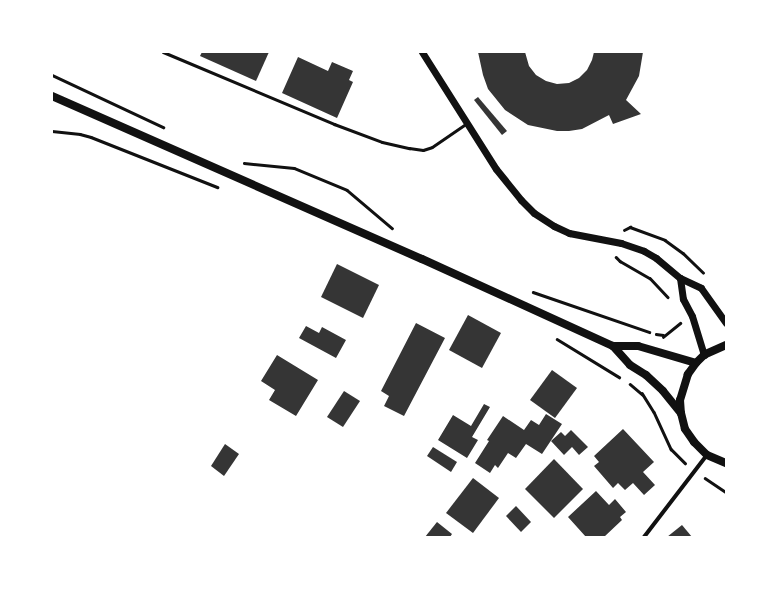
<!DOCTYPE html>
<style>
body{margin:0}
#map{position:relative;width:778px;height:589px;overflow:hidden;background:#fff;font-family:"Roboto Condensed",sans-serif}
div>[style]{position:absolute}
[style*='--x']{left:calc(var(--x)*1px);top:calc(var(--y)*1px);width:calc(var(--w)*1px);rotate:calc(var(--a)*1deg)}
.building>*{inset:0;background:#353535}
.path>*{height:2.5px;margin:-1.25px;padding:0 1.25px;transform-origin:1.25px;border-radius:1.25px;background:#111}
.service>*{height:3px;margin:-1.5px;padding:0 1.5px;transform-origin:1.5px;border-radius:1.5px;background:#111}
.minor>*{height:4px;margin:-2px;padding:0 2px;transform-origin:2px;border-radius:2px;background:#111}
.tertiary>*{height:7px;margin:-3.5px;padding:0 3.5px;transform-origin:3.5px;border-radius:3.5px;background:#111}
.secondary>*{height:8px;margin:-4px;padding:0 4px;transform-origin:4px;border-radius:4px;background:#111}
span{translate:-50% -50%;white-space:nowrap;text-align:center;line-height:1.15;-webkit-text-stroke:3px #fff;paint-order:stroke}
.frame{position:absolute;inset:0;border:53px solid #fff;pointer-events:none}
</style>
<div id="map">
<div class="building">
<i style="clip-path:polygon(202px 52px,269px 52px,256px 81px,200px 56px)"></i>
<i style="clip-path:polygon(478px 52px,525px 52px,529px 66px,536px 75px,546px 81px,557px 84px,569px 83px,579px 78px,587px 70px,592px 60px,594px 52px,643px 52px,639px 76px,626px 100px,641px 114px,613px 124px,609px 115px,582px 129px,569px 131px,557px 131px,528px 125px,505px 110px,488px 89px,483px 75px)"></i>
<i style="clip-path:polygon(298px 57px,328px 71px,332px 62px,353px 71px,349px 80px,353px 82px,337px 118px,282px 93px)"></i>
<i style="clip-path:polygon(478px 97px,507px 131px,502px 135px,474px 100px)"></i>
<i style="clip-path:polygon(337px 264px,379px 285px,363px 318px,321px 297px)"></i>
<i style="clip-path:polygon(468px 315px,501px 333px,482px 368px,449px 350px)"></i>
<i style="clip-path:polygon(416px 323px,445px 338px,404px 416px,384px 406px,389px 396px,381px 391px)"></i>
<i style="clip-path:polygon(306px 326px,319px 333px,322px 327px,346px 340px,336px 358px,299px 338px)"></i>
<i style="clip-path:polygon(277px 355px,318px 380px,296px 416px,269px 400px,275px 390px,261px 381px)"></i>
<i style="clip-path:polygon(552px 370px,577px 388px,555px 418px,530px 400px)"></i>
<i style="clip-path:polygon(344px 391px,360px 401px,343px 427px,327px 417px)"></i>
<i style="clip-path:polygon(484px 404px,490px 407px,472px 437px,478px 440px,467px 458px,438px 440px,453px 415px,471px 426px)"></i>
<i style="clip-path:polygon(546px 414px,562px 424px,542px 454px,526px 444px,516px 458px,508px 453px,498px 468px,495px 465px,490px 473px,475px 463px,489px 441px,487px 440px,503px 416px,524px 430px,531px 420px,539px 425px)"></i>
<i style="clip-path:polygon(623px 429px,654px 462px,643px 472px,655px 485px,644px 495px,633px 483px,625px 490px,618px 483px,613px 488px,594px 466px,599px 462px,594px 456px)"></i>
<i style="clip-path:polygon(571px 430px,588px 447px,579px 455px,572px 447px,564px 455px,551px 441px,561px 432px,565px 436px)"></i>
<i style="clip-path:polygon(225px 444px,239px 454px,224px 476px,211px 466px)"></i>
<i style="clip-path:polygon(433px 447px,457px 462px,451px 472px,427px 456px)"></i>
<i style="clip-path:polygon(554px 459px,583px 489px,554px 518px,525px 489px)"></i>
<i style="clip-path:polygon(473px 478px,499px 498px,473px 533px,446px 513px)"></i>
<i style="clip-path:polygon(596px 491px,609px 505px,615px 499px,626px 512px,620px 517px,622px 520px,604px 537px,586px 537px,568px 517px)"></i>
<i style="clip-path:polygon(516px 506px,531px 522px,521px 532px,506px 516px)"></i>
<i style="clip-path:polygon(437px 522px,452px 534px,450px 537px,425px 537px)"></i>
<i style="clip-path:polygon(682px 525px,692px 537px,667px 537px)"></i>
</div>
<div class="path">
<i style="--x:52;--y:75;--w:123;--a:25.1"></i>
<i style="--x:52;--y:131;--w:28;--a:6"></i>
<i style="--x:80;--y:134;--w:11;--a:15"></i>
<i style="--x:91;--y:137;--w:136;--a:21.6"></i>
<i style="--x:244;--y:163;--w:50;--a:5.7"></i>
<i style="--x:294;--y:168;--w:57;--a:22.5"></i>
<i style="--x:347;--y:190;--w:59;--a:40.2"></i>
<i style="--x:624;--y:230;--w:7;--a:-27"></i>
<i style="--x:630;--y:227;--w:37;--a:20"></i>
<i style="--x:665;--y:240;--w:22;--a:36"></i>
<i style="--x:683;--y:253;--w:28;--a:44"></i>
<i style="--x:616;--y:257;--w:6;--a:45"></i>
<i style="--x:620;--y:261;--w:34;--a:30"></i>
<i style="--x:650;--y:278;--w:26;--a:47"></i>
<i style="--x:533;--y:292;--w:123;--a:19"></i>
<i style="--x:656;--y:334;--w:7;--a:8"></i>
<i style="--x:663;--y:337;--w:22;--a:-39"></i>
<i style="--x:557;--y:339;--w:73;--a:31.5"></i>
<i style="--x:630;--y:384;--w:16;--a:40"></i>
<i style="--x:642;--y:393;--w:22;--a:58"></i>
<i style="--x:654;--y:412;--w:41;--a:65.3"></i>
<i style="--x:671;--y:449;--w:20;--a:45"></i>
<i style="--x:705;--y:478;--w:25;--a:34"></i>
</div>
<div class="service">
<i style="--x:163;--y:52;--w:186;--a:22.8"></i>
<i style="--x:334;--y:124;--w:51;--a:20.6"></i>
<i style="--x:382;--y:142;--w:28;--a:13"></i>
<i style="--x:409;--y:148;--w:14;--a:8"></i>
<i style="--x:423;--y:150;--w:9;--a:-18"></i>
<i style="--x:432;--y:147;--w:42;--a:-34.4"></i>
</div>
<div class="minor">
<i style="--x:644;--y:537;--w:103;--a:-52.5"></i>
</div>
<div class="tertiary">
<i style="--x:422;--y:52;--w:138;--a:57.7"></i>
<i style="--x:496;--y:169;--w:40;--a:51"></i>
<i style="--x:521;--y:200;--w:18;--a:45"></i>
<i style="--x:534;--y:213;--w:24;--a:33"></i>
<i style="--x:554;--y:226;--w:17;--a:25"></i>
<i style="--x:569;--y:233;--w:53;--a:10.9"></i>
<i style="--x:621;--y:243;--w:24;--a:19"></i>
<i style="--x:644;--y:251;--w:14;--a:30"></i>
<i style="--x:656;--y:258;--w:31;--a:40"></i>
<i style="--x:680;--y:278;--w:23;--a:25"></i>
<i style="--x:701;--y:288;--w:43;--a:54.5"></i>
<i style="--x:680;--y:278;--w:21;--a:82"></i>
<i style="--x:683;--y:299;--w:19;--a:62"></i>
<i style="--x:692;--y:316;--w:41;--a:72.9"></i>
</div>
<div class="secondary">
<i style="--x:52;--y:96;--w:404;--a:23.8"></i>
<i style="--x:422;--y:259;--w:210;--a:24.5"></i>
<i style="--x:613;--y:346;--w:25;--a:48"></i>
<i style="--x:630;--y:365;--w:19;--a:32"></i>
<i style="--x:646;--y:375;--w:23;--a:43"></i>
<i style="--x:663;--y:391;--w:28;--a:51"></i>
<i style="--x:726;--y:345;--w:24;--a:156"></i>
<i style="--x:704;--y:355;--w:11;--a:135"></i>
<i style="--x:696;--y:363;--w:14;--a:126"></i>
<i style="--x:688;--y:374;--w:27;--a:107"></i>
<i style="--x:680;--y:400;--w:13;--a:86"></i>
<i style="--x:681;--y:413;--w:16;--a:76"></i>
<i style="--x:685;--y:429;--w:16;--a:55"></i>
<i style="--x:694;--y:442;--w:18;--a:45"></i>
<i style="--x:707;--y:455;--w:21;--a:23"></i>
<i style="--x:613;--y:346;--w:25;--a:0"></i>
<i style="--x:638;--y:346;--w:60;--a:16.3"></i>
</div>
<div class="frame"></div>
</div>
